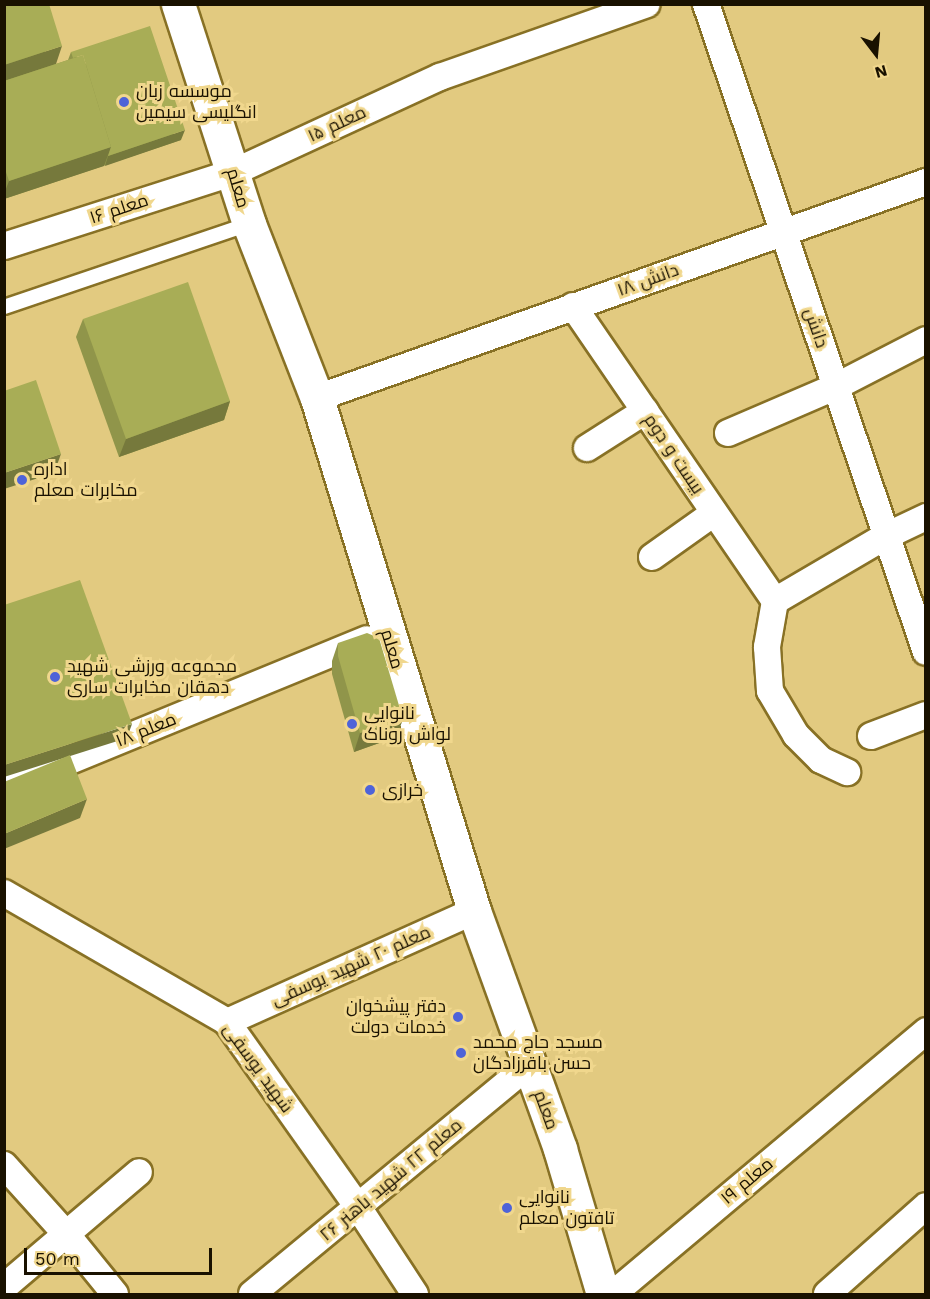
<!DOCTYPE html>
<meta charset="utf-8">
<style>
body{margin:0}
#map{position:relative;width:930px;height:1299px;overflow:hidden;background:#e2ca80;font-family:"Work Sans",Cairo,sans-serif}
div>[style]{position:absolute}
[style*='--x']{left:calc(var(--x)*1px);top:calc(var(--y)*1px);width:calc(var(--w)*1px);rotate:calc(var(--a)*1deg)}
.roads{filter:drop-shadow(2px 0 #887125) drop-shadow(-2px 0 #887125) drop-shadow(0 2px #887125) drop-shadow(0 -2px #887125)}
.service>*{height:14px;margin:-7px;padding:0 7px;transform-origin:7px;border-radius:7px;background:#fff}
.minor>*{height:26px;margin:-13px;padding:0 13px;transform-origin:13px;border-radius:13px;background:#fff}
.secondary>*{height:33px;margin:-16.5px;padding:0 16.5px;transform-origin:16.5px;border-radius:16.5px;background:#fff}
.wall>*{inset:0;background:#90954a}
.shaded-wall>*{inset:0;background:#76793c}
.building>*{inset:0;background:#a8ad56}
.dots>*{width:16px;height:16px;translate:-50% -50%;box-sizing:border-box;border:3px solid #f0d78d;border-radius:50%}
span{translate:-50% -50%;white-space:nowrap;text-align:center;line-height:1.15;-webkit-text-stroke:6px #f0d78d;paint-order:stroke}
.poi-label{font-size:18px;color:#191100}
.left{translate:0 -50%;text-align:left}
.right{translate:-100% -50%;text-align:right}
.street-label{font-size:18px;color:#191100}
.frame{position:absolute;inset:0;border:6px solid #191100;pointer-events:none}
.north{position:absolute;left:846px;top:24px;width:60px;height:60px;-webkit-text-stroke:4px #f0d78d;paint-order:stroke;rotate:164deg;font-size:16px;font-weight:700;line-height:24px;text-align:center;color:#191100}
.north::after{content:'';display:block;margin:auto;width:21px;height:27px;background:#191100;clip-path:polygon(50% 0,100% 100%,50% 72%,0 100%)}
.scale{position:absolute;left:24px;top:1248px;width:188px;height:27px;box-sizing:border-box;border:3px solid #191100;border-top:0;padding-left:8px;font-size:18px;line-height:21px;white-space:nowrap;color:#191100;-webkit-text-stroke:4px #f0d78d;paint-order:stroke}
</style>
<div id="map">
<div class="roads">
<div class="service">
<i style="--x:4;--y:307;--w:259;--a:-18.7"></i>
</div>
<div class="minor">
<i style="--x:706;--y:4;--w:684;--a:71.25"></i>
<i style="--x:4;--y:246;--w:242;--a:-17.8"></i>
<i style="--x:234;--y:172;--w:227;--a:-24.8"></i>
<i style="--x:440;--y:77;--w:219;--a:-19.4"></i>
<i style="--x:573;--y:306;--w:358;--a:55.6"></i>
<i style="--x:317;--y:398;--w:646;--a:-19.53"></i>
<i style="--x:728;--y:433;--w:116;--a:-23.3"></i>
<i style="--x:835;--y:387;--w:102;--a:-27.3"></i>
<i style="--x:587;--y:448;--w:69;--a:-32.5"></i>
<i style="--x:652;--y:557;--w:76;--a:-35.4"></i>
<i style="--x:775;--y:601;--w:47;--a:99.9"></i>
<i style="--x:767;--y:647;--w:44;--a:86.1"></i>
<i style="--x:770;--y:691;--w:51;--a:59.4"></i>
<i style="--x:796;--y:735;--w:35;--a:45"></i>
<i style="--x:821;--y:760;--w:29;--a:25"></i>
<i style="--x:775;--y:601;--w:129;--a:-30.4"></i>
<i style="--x:886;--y:536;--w:44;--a:-25.4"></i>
<i style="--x:871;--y:736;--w:59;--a:-20.9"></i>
<i style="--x:4;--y:788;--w:392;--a:-22.3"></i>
<i style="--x:4;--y:893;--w:258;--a:30"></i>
<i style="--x:227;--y:1022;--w:227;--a:54.7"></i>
<i style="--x:358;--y:1207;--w:104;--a:56.8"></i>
<i style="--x:227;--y:1022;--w:271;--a:-24.2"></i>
<i style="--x:4;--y:1165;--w:94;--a:48"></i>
<i style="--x:67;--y:1235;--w:76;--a:50.9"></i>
<i style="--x:4;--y:1287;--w:177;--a:-40.4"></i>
<i style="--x:252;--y:1294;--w:359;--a:-39.6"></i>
<i style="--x:613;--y:1294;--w:409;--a:-40"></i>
<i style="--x:827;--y:1294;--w:132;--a:-41.6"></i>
</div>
<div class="secondary">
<i style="--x:178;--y:4;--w:231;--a:72.1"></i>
<i style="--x:249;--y:224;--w:187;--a:68.7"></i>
<i style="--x:317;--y:398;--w:536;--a:72.98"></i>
<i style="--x:474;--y:911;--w:253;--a:70.1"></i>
<i style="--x:560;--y:1149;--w:151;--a:73.5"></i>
</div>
</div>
<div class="wall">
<i style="clip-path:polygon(4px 4px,56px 64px,68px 60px,71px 52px,181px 140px,4px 199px)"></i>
<i style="clip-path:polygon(83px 319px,230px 401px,224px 420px,119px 457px,76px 337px)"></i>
<i style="clip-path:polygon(338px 643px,403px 719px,396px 737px,354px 752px,332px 674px,332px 661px)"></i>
</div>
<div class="shaded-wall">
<i style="clip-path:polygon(62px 46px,56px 64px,4px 81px,4px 65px)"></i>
<i style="clip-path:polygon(185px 130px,181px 140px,105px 166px,108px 156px)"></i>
<i style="clip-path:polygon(111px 147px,104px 166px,4px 199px,4px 194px,9px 181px)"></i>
<i style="clip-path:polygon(230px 401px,224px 420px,119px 457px,126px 439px)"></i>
<i style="clip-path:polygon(61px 454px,54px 473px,4px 489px,4px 473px)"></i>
<i style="clip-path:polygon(403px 719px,396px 737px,354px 752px,360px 733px)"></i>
<i style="clip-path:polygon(132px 724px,127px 738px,4px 777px,4px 765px)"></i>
<i style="clip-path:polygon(87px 799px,80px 818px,4px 849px,4px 834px)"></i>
</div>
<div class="building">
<i style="clip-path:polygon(4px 4px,49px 4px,62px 46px,4px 65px)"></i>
<i style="clip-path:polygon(150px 26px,185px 130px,108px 156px,111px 147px,83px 55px,73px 58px,71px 52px)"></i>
<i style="clip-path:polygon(83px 55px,111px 147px,9px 181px,4px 166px,4px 81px)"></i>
<i style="clip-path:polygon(188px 282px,230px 401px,126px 439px,83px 319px)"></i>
<i style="clip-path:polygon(36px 380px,61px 454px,4px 473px,4px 391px)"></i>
<i style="clip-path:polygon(80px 580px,132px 724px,4px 765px,4px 605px)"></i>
<i style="clip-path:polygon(367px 633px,379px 638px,403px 719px,360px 733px,338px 656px,338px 643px)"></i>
<i style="clip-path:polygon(70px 755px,87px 799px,4px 834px,4px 782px)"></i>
</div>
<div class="dots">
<i style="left:124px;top:102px;background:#4e63d8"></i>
<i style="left:22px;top:480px;background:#4e63d8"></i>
<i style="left:55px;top:677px;background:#4e63d8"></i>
<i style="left:352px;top:724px;background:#4e63d8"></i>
<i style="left:370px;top:790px;background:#4e63d8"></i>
<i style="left:458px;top:1017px;background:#4e63d8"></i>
<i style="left:461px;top:1053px;background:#4e63d8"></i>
<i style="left:507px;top:1208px;background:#4e63d8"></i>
</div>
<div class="poi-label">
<span class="left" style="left:136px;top:102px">موسسه زبان<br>انگلیسی سیمین</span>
<span class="left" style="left:34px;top:480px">اداره<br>مخابرات معلم</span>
<span class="left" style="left:67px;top:677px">مجموعه ورزشی شهید<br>دهقان مخابرات ساری</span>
<span class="left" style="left:364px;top:724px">نانوایی<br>لواش روناک</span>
<span class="left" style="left:382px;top:790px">خرازی</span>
<span class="right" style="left:446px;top:1017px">دفتر پیشخوان<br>خدمات دولت</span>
<span class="left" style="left:473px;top:1053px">مسجد حاج محمد<br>حسن باقرزادگان</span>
<span class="left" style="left:519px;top:1208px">نانوایی<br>تافتون معلم</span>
</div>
<div class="street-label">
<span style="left:337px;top:124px;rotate:-25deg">معلم ۱۵</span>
<span style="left:238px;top:188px;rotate:73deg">معلم</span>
<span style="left:119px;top:209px;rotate:-18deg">معلم ۱۶</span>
<span style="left:648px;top:280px;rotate:-20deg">دانش ١٨</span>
<span style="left:816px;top:328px;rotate:71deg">دانش</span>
<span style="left:674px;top:454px;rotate:56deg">بیست و دوم</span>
<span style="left:392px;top:649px;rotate:73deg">معلم</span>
<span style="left:146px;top:730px;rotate:-22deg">معلم ۱۸</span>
<span style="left:351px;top:966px;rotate:-24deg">معلم ۲۰ شهید یوسفی</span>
<span style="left:258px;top:1068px;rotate:54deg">شهید یوسفی</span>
<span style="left:546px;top:1110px;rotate:70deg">معلم</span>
<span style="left:391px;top:1180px;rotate:-40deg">معلم ۲۲ شهید باهنر ۲۶</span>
<span style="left:747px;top:1181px;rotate:-40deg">معلم ۱۹</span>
</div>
<div class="frame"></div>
<div class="north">N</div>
<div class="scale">50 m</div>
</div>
